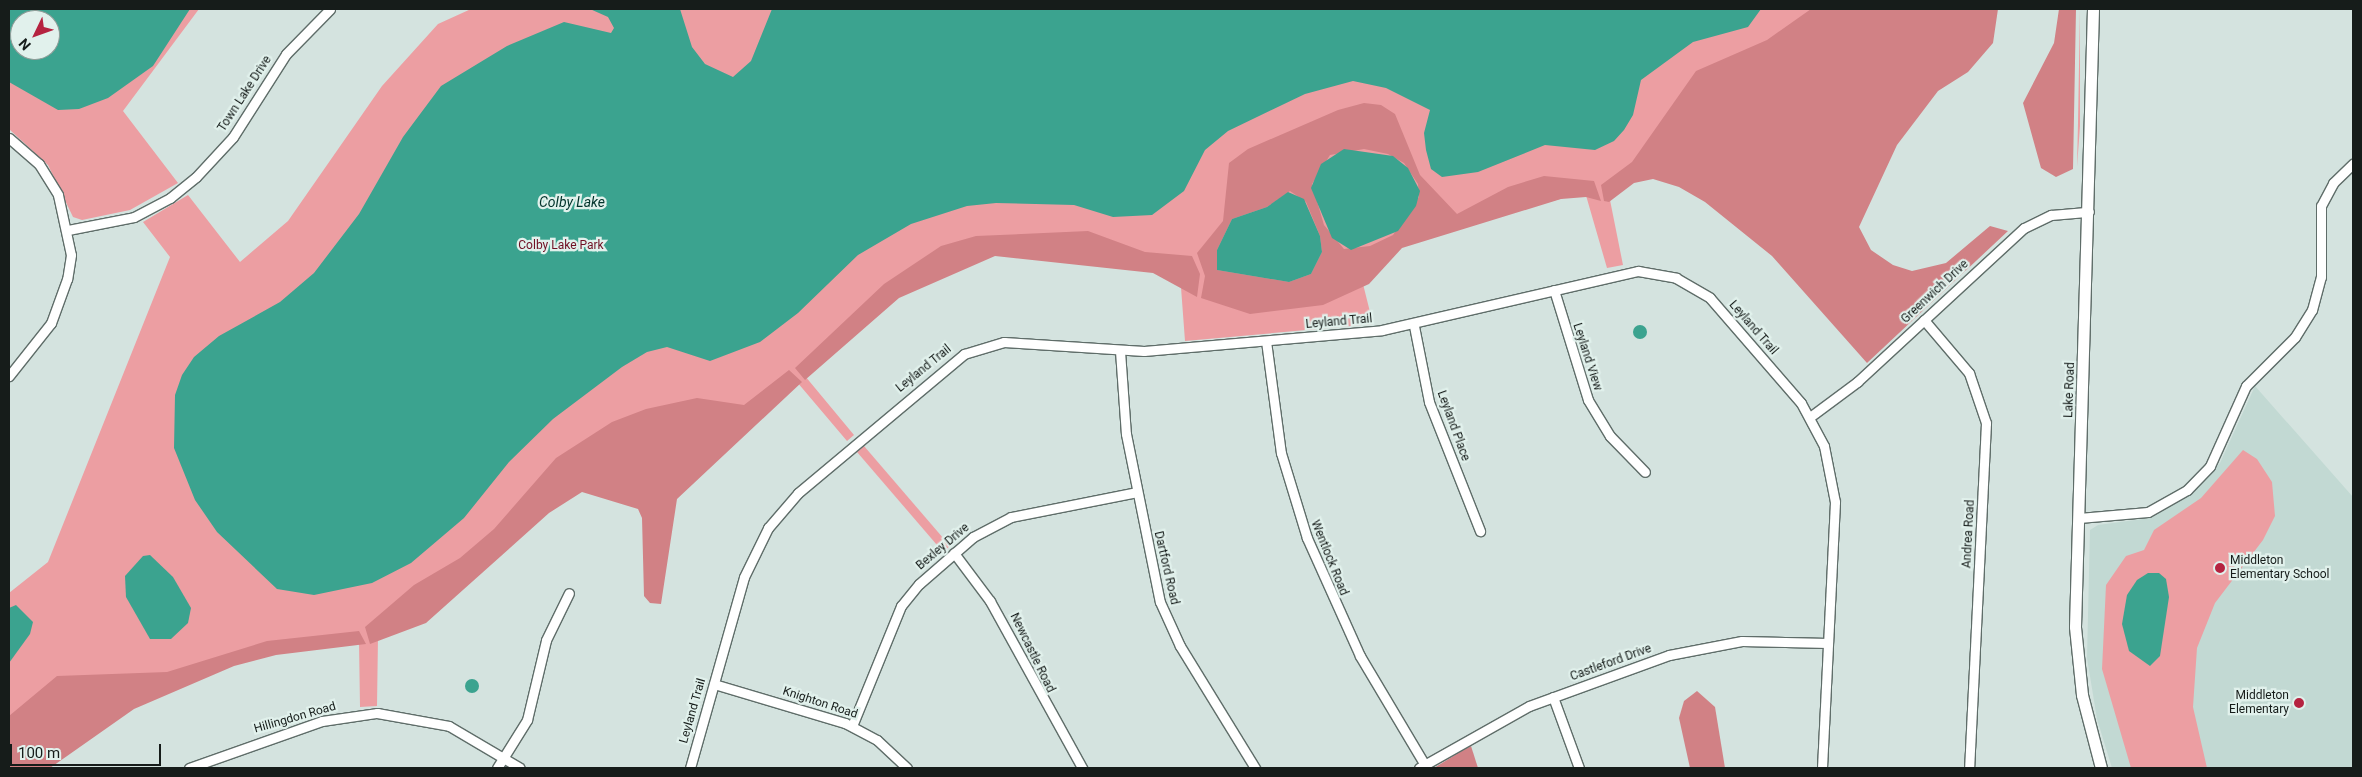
<!DOCTYPE html>
<style>
body{margin:0}
#map{position:relative;width:2362px;height:777px;overflow:hidden;background:#d4e3df;font-family:Roboto,sans-serif}
div>[style]{position:absolute}
[style*='--x']{left:calc(var(--x)*1px);top:calc(var(--y)*1px);width:calc(var(--w)*1px);rotate:calc(var(--a)*1deg)}
.built>*{inset:0;background:#c2d9d3}
.green>*{inset:0;background:#ec9ea2}
.forest>*{inset:0;background:#d18185}
.water>*{inset:0;background:#3ba38f}
.round{border-radius:50%}
.roads{filter:drop-shadow(1px 0 #5f6d69) drop-shadow(-1px 0 #5f6d69) drop-shadow(0 1px #5f6d69) drop-shadow(0 -1px #5f6d69)}
.minor>*{height:9px;margin:-4.5px;padding:0 4.5px;transform-origin:4.5px;border-radius:4.5px;background:#fff}
.tertiary>*{height:11px;margin:-5.5px;padding:0 5.5px;transform-origin:5.5px;border-radius:5.5px;background:#fff}
.dots>*{width:14px;height:14px;translate:-50% -50%;box-sizing:border-box;border:2px solid #e1f1ec;border-radius:50%}
span{translate:-50% -50%;white-space:nowrap;text-align:center;line-height:1.15;-webkit-text-stroke:4.5px #e1f1ec;paint-order:stroke}
.street-label{font-size:12px;color:#161c1a}
.park-label{font-size:12px;color:#700f23}
.poi-label{font-size:12px;color:#161c1a}
.left{translate:0 -50%;text-align:left}
.right{translate:-100% -50%;text-align:right}
.water-label{font-size:14px;color:#01322a;font-style:italic}
.frame{position:absolute;inset:0;border:10px solid #161c1a;pointer-events:none}
.north{position:absolute;left:10px;top:10px;width:50px;height:50px;box-sizing:border-box;background:#e1f1ec;border:1px solid #909c98;border-radius:50%;rotate:228deg;font-size:14px;font-weight:700;line-height:20px;text-align:center;color:#161c1a}
.north::after{content:'';display:block;margin:auto;width:18px;height:22px;background:#b52340;clip-path:polygon(50% 0,100% 100%,50% 72%,0 100%)}
.scale{position:absolute;left:10px;top:744px;width:151px;height:22px;box-sizing:border-box;border:2px solid #161c1a;border-top:0;padding-left:6px;font-size:15px;line-height:18px;white-space:nowrap;color:#161c1a;-webkit-text-stroke:4px #e1f1ec;paint-order:stroke}
</style>
<div id="map">
<div class="built">
<i style="clip-path:polygon(2255px 386px,2353px 497px,2353px 768px,2112px 768px,2097px 719px,2087px 658px,2090px 530px,2098px 525px,2150px 518px,2193px 493px,2220px 463px)"></i>
</div>
<div class="green">
<i style="clip-path:polygon(evenodd,9px 9px,199px 9px,123px 111px,178px 183px,130px 210px,82px 220px,73px 217px,48px 165px,9px 129px,9px 9px,20px 20px,50px 20px,50px 50px,20px 50px,20px 20px)"></i>
<i style="clip-path:polygon(471px 9px,1914px 9px,1607px 185px,1623px 265px,1607px 268px,1585px 192px,1356px 256px,1373px 324px,1185px 341px,1180px 274px,1000px 251px,897px 294px,805px 376px,854px 435px,847px 441px,797px 382px,578px 482px,378px 637px,377px 706px,360px 707px,359px 641px,258px 654px,151px 696px,9px 768px,9px 593px,48px 562px,170px 257px,143px 222px,188px 195px,240px 262px,288px 221px,382px 86px,438px 24px)"></i>
<i style="clip-path:polygon(2080px 9px,2080px 126px,2077px 167px,2078px 122px)"></i>
<i style="clip-path:polygon(864px 446px,950px 546px,943px 552px,857px 452px)"></i>
<i style="clip-path:polygon(2243px 450px,2257px 459px,2272px 482px,2275px 516px,2263px 540px,2215px 603px,2197px 648px,2193px 707px,2207px 768px,2131px 768px,2102px 669px,2106px 585px,2126px 556px,2144px 550px,2154px 530px,2201px 498px)"></i>
</div>
<div class="forest">
<i style="clip-path:polygon(1811px 9px,1998px 9px,1993px 43px,1968px 72px,1938px 91px,1897px 145px,1859px 227px,1871px 250px,1893px 265px,1912px 271px,1946px 263px,1990px 226px,2008px 231px,1867px 363px,1772px 256px,1705px 202px,1679px 187px,1653px 179px,1634px 183px,1609px 202px,1604px 201px,1601px 185px,1632px 162px,1696px 71px,1767px 40px)"></i>
<i style="clip-path:polygon(2059px 9px,2076px 9px,2073px 169px,2056px 177px,2041px 168px,2023px 103px,2054px 43px)"></i>
<i style="clip-path:polygon(evenodd,1364px 103px,1381px 105px,1395px 114px,1420px 175px,1457px 214px,1508px 187px,1544px 176px,1594px 181px,1601px 201px,1586px 197px,1561px 199px,1402px 248px,1369px 284px,1323px 305px,1250px 314px,1201px 298px,1205px 276px,1197px 253px,1223px 221px,1229px 163px,1248px 149px,1338px 110px,1364px 103px,1364px 149px,1388px 154px,1404px 163px,1418px 184px,1419px 197px,1393px 235px,1370px 246px,1344px 249px,1324px 225px,1312px 184px,1330px 155px,1364px 149px,1364px 103px,1290px 191px,1306px 202px,1320px 236px,1322px 252px,1311px 274px,1289px 282px,1217px 270px,1217px 250px,1232px 219px,1267px 207px,1290px 191px)"></i>
<i style="clip-path:polygon(1088px 231px,1145px 252px,1192px 256px,1200px 274px,1197px 297px,1153px 273px,995px 256px,899px 298px,805px 380px,795px 368px,884px 284px,941px 246px,976px 236px)"></i>
<i style="clip-path:polygon(789px 370px,802px 382px,677px 499px,661px 604px,650px 603px,644px 596px,642px 518px,638px 509px,582px 492px,549px 513px,426px 623px,370px 644px,365px 627px,414px 585px,460px 558px,494px 529px,556px 458px,612px 422px,646px 409px,697px 398px,744px 405px)"></i>
<i style="clip-path:polygon(359px 631px,366px 644px,276px 655px,234px 666px,134px 709px,50px 768px,9px 768px,9px 716px,57px 676px,167px 672px,267px 641px)"></i>
<i style="clip-path:polygon(1697px 691px,1715px 707px,1725px 768px,1690px 768px,1679px 718px,1684px 701px)"></i>
<i style="clip-path:polygon(1471px 746px,1478px 768px,1434px 768px,1460px 752px)"></i>
</div>
<div class="water">
<i style="clip-path:polygon(evenodd,9px 9px,190px 9px,153px 66px,108px 98px,79px 109px,58px 110px,9px 82px,9px 9px,20px 20px,50px 20px,50px 50px,20px 50px,20px 20px)"></i>
<i style="clip-path:polygon(590px 9px,680px 9px,692px 47px,705px 64px,733px 77px,751px 61px,772px 9px,1761px 9px,1748px 27px,1693px 42px,1641px 80px,1633px 115px,1624px 130px,1614px 141px,1595px 150px,1545px 145px,1478px 172px,1442px 177px,1431px 169px,1426px 150px,1424px 133px,1430px 110px,1386px 88px,1353px 81px,1305px 94px,1228px 131px,1205px 150px,1184px 191px,1152px 215px,1113px 217px,1074px 205px,996px 203px,967px 206px,911px 224px,858px 255px,798px 313px,760px 342px,710px 361px,667px 347px,647px 352px,622px 367px,553px 419px,509px 462px,464px 518px,411px 563px,372px 583px,314px 595px,277px 589px,217px 532px,195px 500px,174px 448px,175px 395px,182px 375px,194px 357px,219px 336px,280px 302px,314px 273px,359px 214px,403px 137px,441px 86px,507px 46px,564px 22px,611px 33px,614px 28px,608px 17px)"></i>
<i style="clip-path:polygon(1344px 149px,1393px 156px,1408px 168px,1420px 191px,1416px 206px,1398px 231px,1351px 250px,1332px 238px,1311px 188px,1321px 164px)"></i>
<i style="clip-path:polygon(1288px 192px,1304px 199px,1320px 236px,1322px 252px,1311px 274px,1289px 282px,1217px 270px,1217px 250px,1232px 219px,1267px 207px)"></i>
<i class="round" style="left:1633px;top:325px;width:14px;height:14px"></i>
<i style="clip-path:polygon(150px 555px,173px 577px,191px 608px,188px 623px,171px 639px,150px 639px,126px 597px,125px 576px,143px 556px)"></i>
<i style="clip-path:polygon(2148px 573px,2159px 573px,2166px 579px,2169px 597px,2160px 656px,2150px 666px,2129px 651px,2122px 624px,2127px 595px,2137px 580px)"></i>
<i style="clip-path:polygon(16px 605px,33px 622px,30px 634px,9px 663px,9px 608px)"></i>
<i class="round" style="left:465px;top:679px;width:14px;height:14px"></i>
</div>
<div class="roads">
<div class="minor">
<i style="--x:9;--y:138;--w:40;--a:41"></i>
<i style="--x:39;--y:164;--w:36;--a:58"></i>
<i style="--x:58;--y:195;--w:61;--a:77.8"></i>
<i style="--x:71;--y:255;--w:24;--a:99"></i>
<i style="--x:67;--y:279;--w:47;--a:110"></i>
<i style="--x:51;--y:323;--w:68;--a:128.4"></i>
<i style="--x:68;--y:230;--w:67;--a:-11.1"></i>
<i style="--x:134;--y:217;--w:41;--a:-27.8"></i>
<i style="--x:170;--y:198;--w:33;--a:-39"></i>
<i style="--x:196;--y:177;--w:54;--a:-47.2"></i>
<i style="--x:233;--y:137;--w:98;--a:-57.4"></i>
<i style="--x:286;--y:54;--w:63;--a:-45.6"></i>
<i style="--x:1554;--y:290;--w:115;--a:72.8"></i>
<i style="--x:1588;--y:400;--w:42;--a:58.6"></i>
<i style="--x:1610;--y:436;--w:50;--a:45.8"></i>
<i style="--x:1924;--y:320;--w:70;--a:49.7"></i>
<i style="--x:1969;--y:373;--w:53;--a:71.2"></i>
<i style="--x:1986;--y:423;--w:345;--a:92.8"></i>
<i style="--x:1414;--y:326;--w:77;--a:78.8"></i>
<i style="--x:1429;--y:402;--w:139;--a:68.4"></i>
<i style="--x:1266;--y:341;--w:113;--a:82.4"></i>
<i style="--x:1281;--y:453;--w:89;--a:73"></i>
<i style="--x:1307;--y:538;--w:129;--a:65.8"></i>
<i style="--x:1360;--y:656;--w:127;--a:59.2"></i>
<i style="--x:1120;--y:351;--w:83;--a:85.9"></i>
<i style="--x:1126;--y:434;--w:171;--a:78.6"></i>
<i style="--x:1160;--y:602;--w:48;--a:65.6"></i>
<i style="--x:1180;--y:646;--w:143;--a:58.4"></i>
<i style="--x:1810;--y:417;--w:59;--a:-36.7"></i>
<i style="--x:1857;--y:382;--w:227;--a:-42.7"></i>
<i style="--x:2024;--y:228;--w:30;--a:-26"></i>
<i style="--x:2051;--y:215;--w:38;--a:-5"></i>
<i style="--x:2079;--y:518;--w:69;--a:-5"></i>
<i style="--x:2148;--y:512;--w:45;--a:-29.4"></i>
<i style="--x:2187;--y:490;--w:33;--a:-46"></i>
<i style="--x:2210;--y:466;--w:88;--a:-65.8"></i>
<i style="--x:2246;--y:386;--w:69;--a:-45"></i>
<i style="--x:2295;--y:337;--w:32;--a:-58"></i>
<i style="--x:2312;--y:310;--w:34;--a:-75"></i>
<i style="--x:2321;--y:277;--w:71;--a:-90"></i>
<i style="--x:2321;--y:206;--w:26;--a:-62"></i>
<i style="--x:2333;--y:183;--w:28;--a:-44"></i>
<i style="--x:954;--y:553;--w:60;--a:53.1"></i>
<i style="--x:990;--y:601;--w:191;--a:61.1"></i>
<i style="--x:714;--y:684;--w:137;--a:16.6"></i>
<i style="--x:845;--y:723;--w:36;--a:28"></i>
<i style="--x:877;--y:740;--w:41;--a:43"></i>
<i style="--x:1553;--y:697;--w:76;--a:69.9"></i>
<i style="--x:852;--y:726;--w:130;--a:-67.8"></i>
<i style="--x:901;--y:606;--w:28;--a:-51"></i>
<i style="--x:919;--y:584;--w:72;--a:-41"></i>
<i style="--x:973;--y:537;--w:43;--a:-27.8"></i>
<i style="--x:1011;--y:517;--w:128;--a:-11.2"></i>
<i style="--x:189;--y:768;--w:141;--a:-19.5"></i>
<i style="--x:322;--y:721;--w:56;--a:-8.3"></i>
<i style="--x:377;--y:713;--w:73;--a:10.2"></i>
<i style="--x:449;--y:726;--w:82;--a:30.6"></i>
<i style="--x:497;--y:768;--w:57;--a:-58"></i>
<i style="--x:527;--y:720;--w:82;--a:-76.6"></i>
<i style="--x:546;--y:640;--w:52;--a:-63.9"></i>
<i style="--x:690;--y:768;--w:198;--a:-74.2"></i>
<i style="--x:744;--y:577;--w:55;--a:-63.9"></i>
<i style="--x:768;--y:528;--w:46;--a:-49.4"></i>
<i style="--x:798;--y:493;--w:217;--a:-39.9"></i>
<i style="--x:964;--y:354;--w:42;--a:-16.7"></i>
<i style="--x:1004;--y:342;--w:140;--a:3.7"></i>
<i style="--x:1144;--y:351;--w:239;--a:-5"></i>
<i style="--x:1382;--y:330;--w:263;--a:-13"></i>
<i style="--x:1638;--y:271;--w:39;--a:10"></i>
<i style="--x:1676;--y:278;--w:39;--a:30"></i>
<i style="--x:1710;--y:298;--w:139;--a:49.1"></i>
<i style="--x:1801;--y:403;--w:49;--a:61.9"></i>
<i style="--x:1824;--y:446;--w:57;--a:78.9"></i>
<i style="--x:1835;--y:502;--w:266;--a:92.8"></i>
<i style="--x:1419;--y:768;--w:126;--a:-29.4"></i>
<i style="--x:1529;--y:706;--w:149;--a:-20"></i>
<i style="--x:1669;--y:655;--w:74;--a:-10.9"></i>
<i style="--x:1742;--y:641;--w:86;--a:1.3"></i>
</div>
<div class="tertiary">
<i style="--x:2093;--y:9;--w:618;--a:91.67"></i>
<i style="--x:2075;--y:627;--w:68;--a:84.1"></i>
<i style="--x:2082;--y:695;--w:75;--a:75.4"></i>
</div>
</div>
<div class="dots">
<i style="left:2220px;top:568px;background:#b52340"></i>
<i style="left:2299px;top:703px;background:#b52340"></i>
</div>
<div class="street-label">
<span style="left:245px;top:94px;rotate:-57deg">Town Lake Drive</span>
<span style="left:1935px;top:292px;rotate:-43deg">Greenwich Drive</span>
<span style="left:1339px;top:322px;rotate:-5deg">Leyland Trail</span>
<span style="left:1753px;top:328px;rotate:49deg">Leyland Trail</span>
<span style="left:1587px;top:357px;rotate:72deg">Leyland View</span>
<span style="left:924px;top:369px;rotate:-39deg">Leyland Trail</span>
<span style="left:2070px;top:390px;rotate:-88deg">Lake Road</span>
<span style="left:1453px;top:426px;rotate:70deg">Leyland Place</span>
<span style="left:1969px;top:534px;rotate:-87deg">Andrea Road</span>
<span style="left:943px;top:547px;rotate:-40deg">Bexley Drive</span>
<span style="left:1329px;top:558px;rotate:68deg">Wentlock Road</span>
<span style="left:1166px;top:568px;rotate:77deg">Dartford Road</span>
<span style="left:1032px;top:653px;rotate:64deg">Newcastle Road</span>
<span style="left:1611px;top:663px;rotate:-20deg">Castleford Drive</span>
<span style="left:820px;top:703px;rotate:18deg">Knighton Road</span>
<span style="left:693px;top:711px;rotate:-74deg">Leyland Trail</span>
<span style="left:295px;top:718px;rotate:-16deg">Hillingdon Road</span>
</div>
<div class="park-label">
<span style="left:561px;top:246px">Colby Lake Park</span>
</div>
<div class="poi-label">
<span class="left" style="left:2230px;top:568px">Middleton<br>Elementary School</span>
<span class="right" style="left:2289px;top:703px">Middleton<br>Elementary</span>
</div>
<div class="water-label">
<span style="left:572px;top:202px">Colby Lake</span>
</div>
<div class="frame"></div>
<div class="north">N</div>
<div class="scale">100 m</div>
</div>
